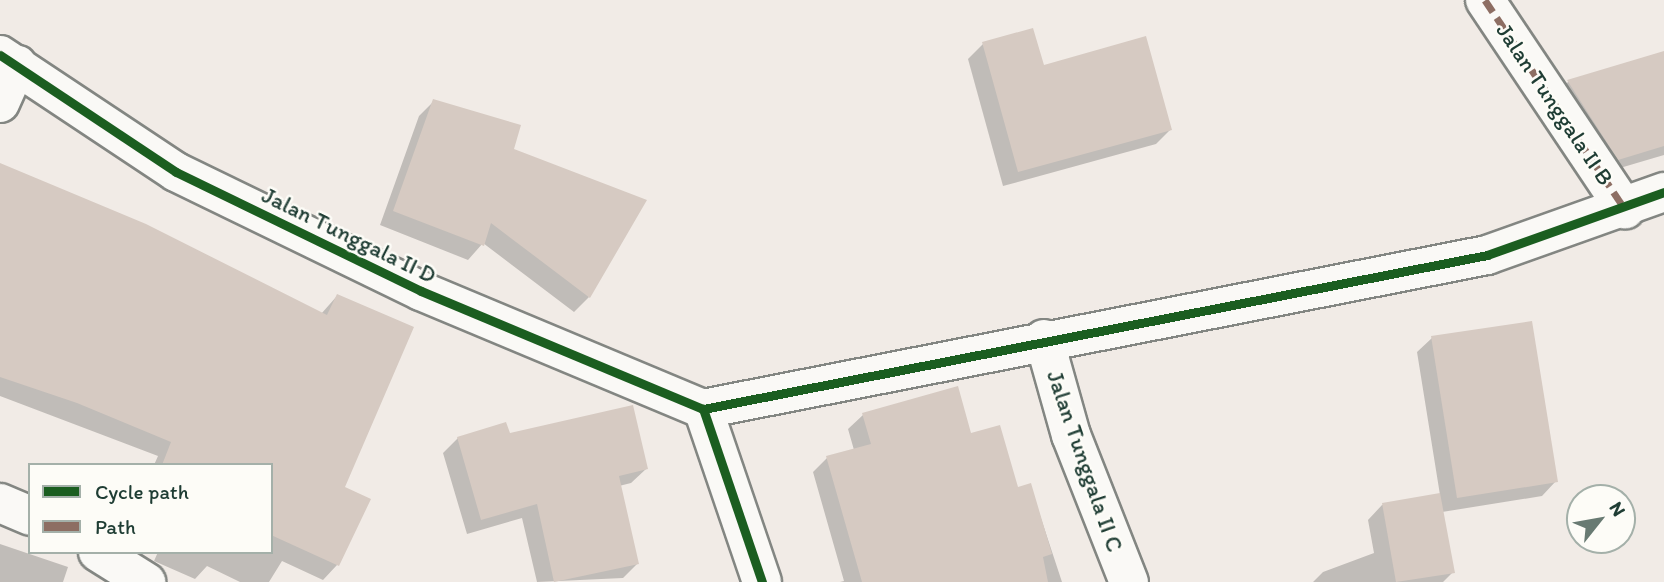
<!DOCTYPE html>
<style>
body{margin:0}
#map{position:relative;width:1664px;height:582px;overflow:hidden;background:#f1ebe6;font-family:Itim,sans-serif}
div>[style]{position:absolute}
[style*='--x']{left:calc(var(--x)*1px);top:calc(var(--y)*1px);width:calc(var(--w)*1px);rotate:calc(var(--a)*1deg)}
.shadow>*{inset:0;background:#0003}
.building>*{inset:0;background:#d6cac2}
.roads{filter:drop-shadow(2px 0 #838682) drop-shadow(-2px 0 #838682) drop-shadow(0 2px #838682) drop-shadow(0 -2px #838682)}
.minor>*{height:38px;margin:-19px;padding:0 19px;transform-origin:19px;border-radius:19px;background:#faf9f6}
.quiet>*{height:7px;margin-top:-3.5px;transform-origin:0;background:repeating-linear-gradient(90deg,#8d6e63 0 14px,transparent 0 21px)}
.cycleway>*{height:9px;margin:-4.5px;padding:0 4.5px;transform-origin:4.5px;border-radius:4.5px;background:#1b5e20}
span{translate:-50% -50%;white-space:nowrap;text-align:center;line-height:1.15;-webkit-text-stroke:5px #fdfcf7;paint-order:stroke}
.street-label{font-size:23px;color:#1f3d34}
.legend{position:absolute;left:28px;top:463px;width:245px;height:91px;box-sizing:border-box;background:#fdfcf7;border:2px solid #a4b0a9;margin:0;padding:9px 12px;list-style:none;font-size:21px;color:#1f3d34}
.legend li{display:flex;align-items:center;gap:14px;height:35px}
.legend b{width:35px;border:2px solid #a4b0a9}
.north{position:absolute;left:1566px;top:484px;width:70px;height:70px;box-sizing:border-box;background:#fdfcf7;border:2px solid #a4b0a9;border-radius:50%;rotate:59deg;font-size:19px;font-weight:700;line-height:28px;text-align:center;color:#1f3d34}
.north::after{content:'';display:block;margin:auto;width:24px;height:32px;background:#687a72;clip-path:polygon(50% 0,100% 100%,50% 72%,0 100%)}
</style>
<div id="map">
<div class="shadow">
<i style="clip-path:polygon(983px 44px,1042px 67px,1170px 130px,1156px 144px,1003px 186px,968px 59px)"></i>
<i style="clip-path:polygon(1664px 53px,1664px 155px,1603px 173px,1554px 96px,1568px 82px)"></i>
<i style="clip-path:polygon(434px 101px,589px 297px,574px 312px,483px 243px,468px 260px,380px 225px,419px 116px)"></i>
<i style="clip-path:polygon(0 166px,321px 314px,337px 296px,343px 488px,337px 565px,323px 580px,282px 561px,269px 582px,240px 582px,207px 566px,195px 579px,154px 561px,158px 552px,271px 552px,271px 465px,154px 465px,158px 456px,0 396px)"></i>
<i style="clip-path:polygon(1432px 338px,1556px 481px,1542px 496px,1442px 512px,1453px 572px,1443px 582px,1313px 582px,1323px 572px,1374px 553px,1368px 520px,1382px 505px,1440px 495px,1417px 352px)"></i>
<i style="clip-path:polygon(863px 415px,970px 435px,1017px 489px,1030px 485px,1062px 582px,840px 582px,844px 581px,813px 472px,827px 458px,854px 450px,848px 429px)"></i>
<i style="clip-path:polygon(508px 435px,646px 469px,631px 483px,619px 486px,637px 564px,623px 578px,537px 582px,522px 518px,467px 534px,443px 453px,458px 438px)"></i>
<i style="clip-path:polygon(0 544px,68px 567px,63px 582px,0 582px)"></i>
</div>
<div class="building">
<i style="clip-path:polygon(1033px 28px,1044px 65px,1146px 36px,1172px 130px,1018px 172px,982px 42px)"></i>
<i style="clip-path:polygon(1664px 51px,1664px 146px,1618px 160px,1567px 80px)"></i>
<i style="clip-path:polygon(433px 99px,521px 125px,514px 149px,647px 200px,590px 298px,491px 223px,484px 246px,393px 211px)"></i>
<i style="clip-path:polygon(0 163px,146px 224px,327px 315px,337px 294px,414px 327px,345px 487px,371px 499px,339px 566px,271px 535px,271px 465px,162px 465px,171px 442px,77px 403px,0 377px)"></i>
<i style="clip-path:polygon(1532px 321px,1558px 482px,1457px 498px,1431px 336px)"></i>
<i style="clip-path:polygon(958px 386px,971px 433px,1000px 425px,1018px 487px,1031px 483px,1052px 554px,1043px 557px,1048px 582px,862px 582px,826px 456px,871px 444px,862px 413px)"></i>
<i style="clip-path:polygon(633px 405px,648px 469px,619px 476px,639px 564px,554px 582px,537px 504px,481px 520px,457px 437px,506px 422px,510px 433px)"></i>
<i style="clip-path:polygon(1440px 493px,1455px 573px,1396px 582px,1382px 503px)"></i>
</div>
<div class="roads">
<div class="minor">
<i style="--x:1485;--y:0;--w:252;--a:56.2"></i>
<i style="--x:0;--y:55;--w:211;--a:33.6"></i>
<i style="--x:176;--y:172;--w:272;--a:25.9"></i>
<i style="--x:421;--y:291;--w:306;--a:22.7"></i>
<i style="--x:0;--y:103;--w:42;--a:-65.9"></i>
<i style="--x:1044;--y:339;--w:100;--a:74.3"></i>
<i style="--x:1071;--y:435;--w:158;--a:68.5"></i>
<i style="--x:0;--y:503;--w:33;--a:23"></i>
<i style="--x:98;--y:552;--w:57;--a:32"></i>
<i style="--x:762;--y:582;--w:183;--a:-108.8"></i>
<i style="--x:703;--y:409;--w:799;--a:-11.11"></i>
<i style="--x:1487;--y:255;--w:188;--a:-19.6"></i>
</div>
</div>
<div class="quiet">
<i style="--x:1485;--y:0;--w:252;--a:56.2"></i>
</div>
<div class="cycleway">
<i style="--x:0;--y:55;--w:211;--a:33.6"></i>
<i style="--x:176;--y:172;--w:272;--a:25.9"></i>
<i style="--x:421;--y:291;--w:306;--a:22.7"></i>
<i style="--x:762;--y:582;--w:183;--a:-108.8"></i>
<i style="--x:703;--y:409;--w:799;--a:-11.11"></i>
<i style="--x:1487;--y:255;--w:188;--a:-19.6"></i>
</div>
<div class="street-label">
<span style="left:1555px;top:104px;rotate:56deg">Jalan Tunggala II B</span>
<span style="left:349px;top:235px;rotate:26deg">Jalan Tunggala II D</span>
<span style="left:1085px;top:461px;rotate:71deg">Jalan Tunggala II C</span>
</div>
<ul class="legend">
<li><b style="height:9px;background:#1b5e20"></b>Cycle path</li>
<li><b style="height:9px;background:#8d6e63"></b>Path</li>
</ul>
<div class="north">N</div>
</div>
